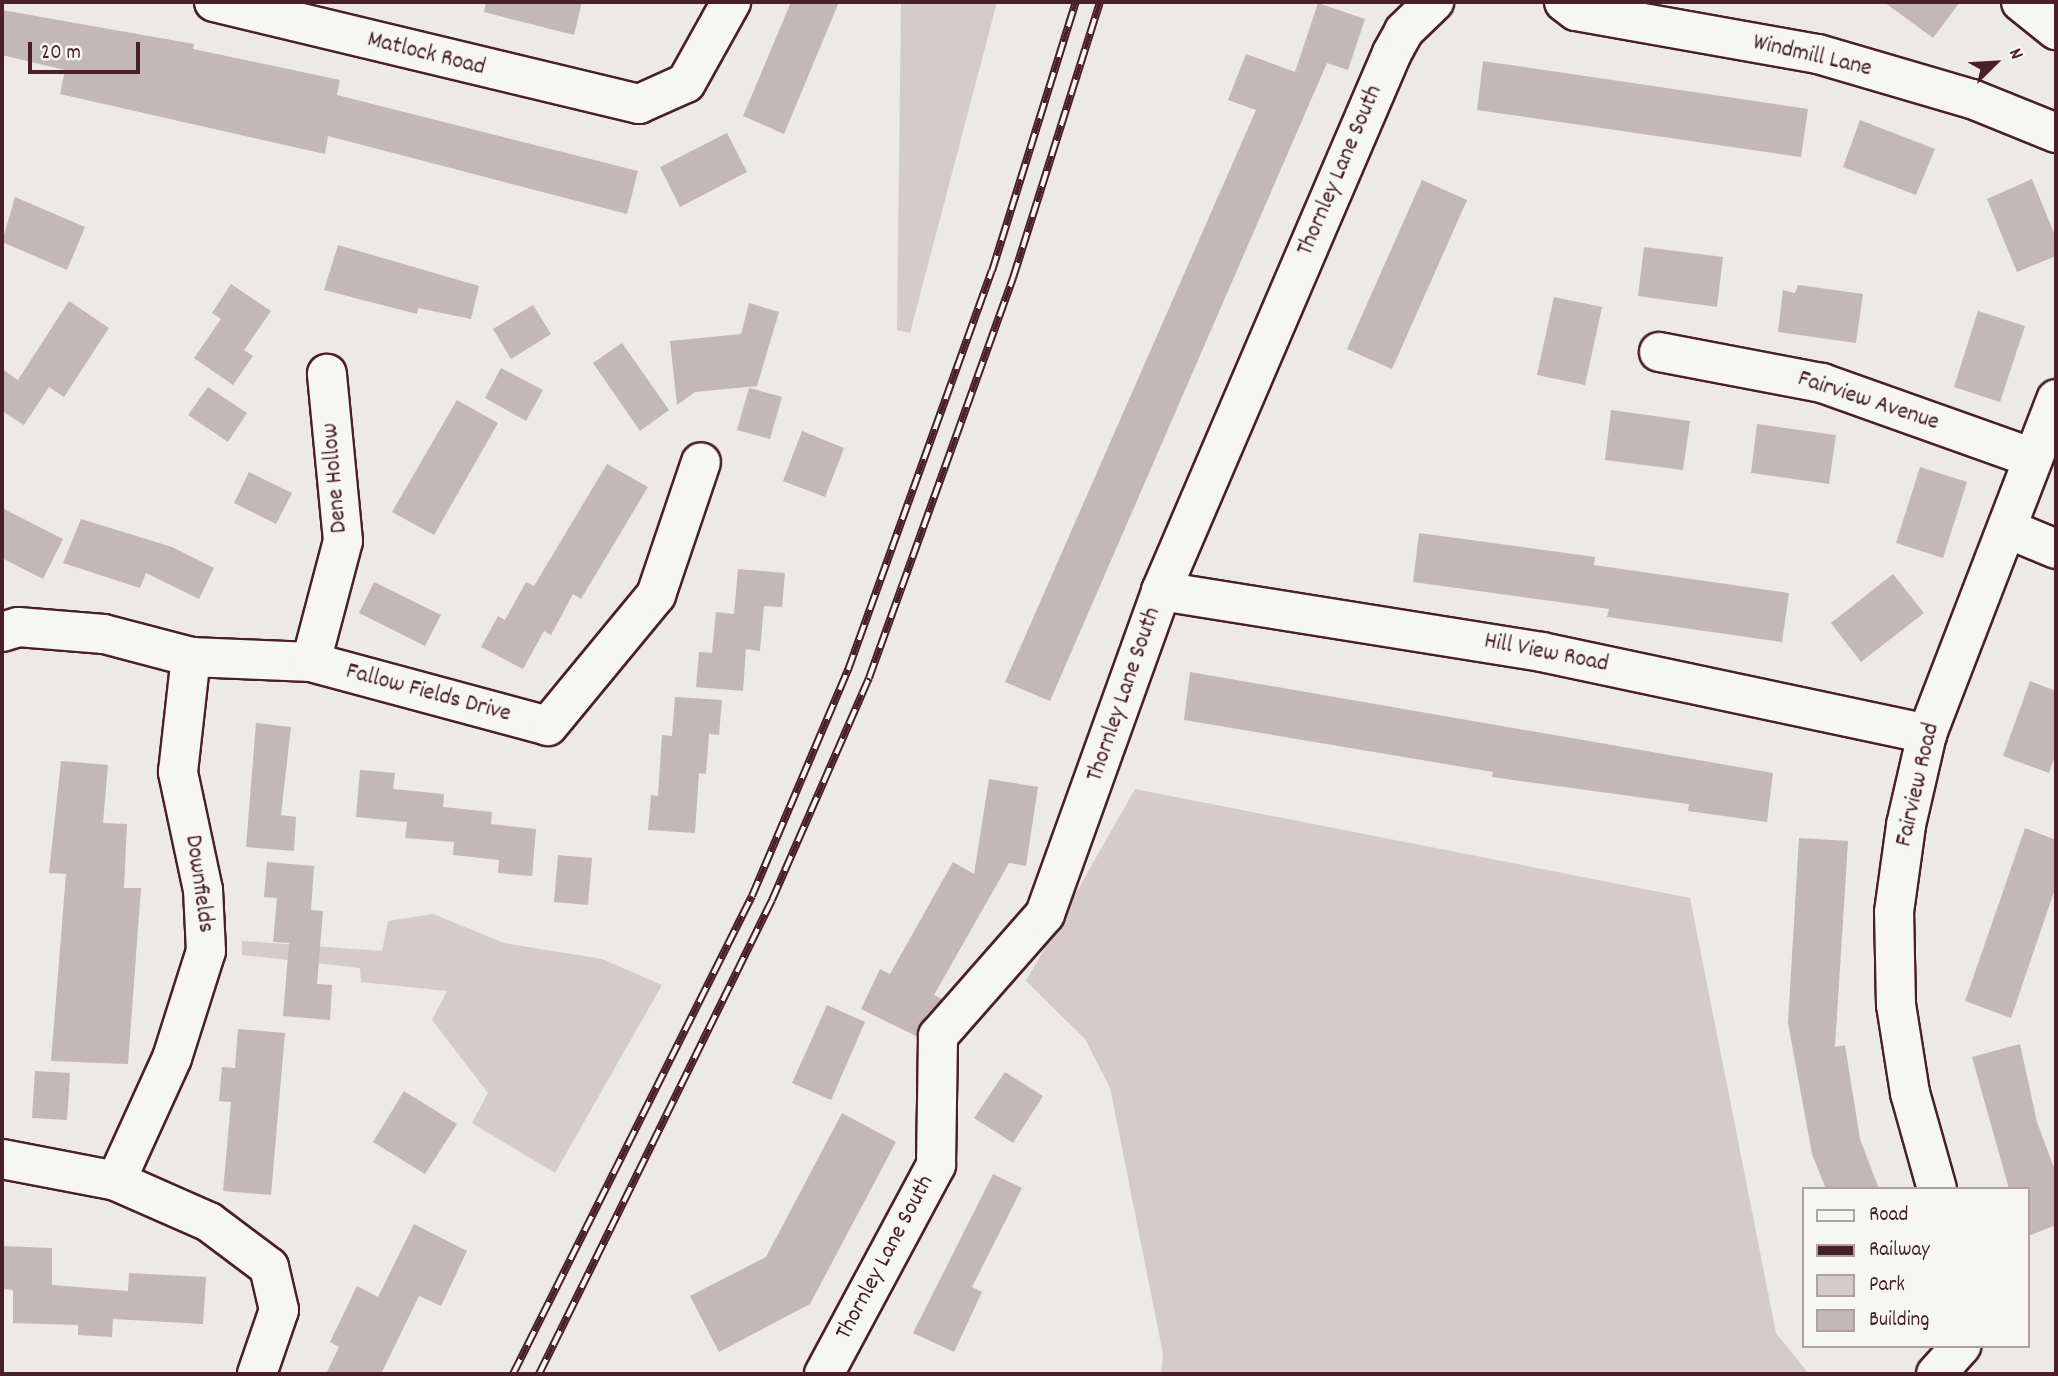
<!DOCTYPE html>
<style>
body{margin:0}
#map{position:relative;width:2058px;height:1376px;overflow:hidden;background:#ece9e6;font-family:Dekko,sans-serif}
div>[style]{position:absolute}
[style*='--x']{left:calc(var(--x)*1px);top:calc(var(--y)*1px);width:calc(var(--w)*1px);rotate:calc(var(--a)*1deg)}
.green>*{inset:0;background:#d4cbca}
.building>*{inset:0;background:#c4b7b7}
.roads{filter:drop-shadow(2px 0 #4a1f2b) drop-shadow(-2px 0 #4a1f2b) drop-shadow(0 2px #4a1f2b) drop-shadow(0 -2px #4a1f2b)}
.minor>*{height:38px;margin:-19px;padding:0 19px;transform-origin:19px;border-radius:19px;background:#f6f6f2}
.rail>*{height:8px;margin-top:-4px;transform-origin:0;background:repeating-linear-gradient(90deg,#f6f6f2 0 16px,#4a1f2b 0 32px);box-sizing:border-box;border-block:2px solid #4a1f2b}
span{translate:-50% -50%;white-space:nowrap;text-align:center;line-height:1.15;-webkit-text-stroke:7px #f6f6f2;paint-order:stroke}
.street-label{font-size:24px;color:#4a1f2b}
.frame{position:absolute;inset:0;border:4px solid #4a1f2b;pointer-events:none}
.legend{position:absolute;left:1802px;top:1187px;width:228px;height:161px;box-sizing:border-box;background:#f6f6f2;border:2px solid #b1a0a2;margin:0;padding:9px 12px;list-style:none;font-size:21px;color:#4a1f2b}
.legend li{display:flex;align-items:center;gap:14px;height:35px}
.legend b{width:35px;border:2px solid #b1a0a2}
.north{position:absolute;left:1960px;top:28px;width:70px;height:70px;-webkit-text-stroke:5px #f6f6f2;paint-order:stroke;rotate:66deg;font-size:19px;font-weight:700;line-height:28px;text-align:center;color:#4a1f2b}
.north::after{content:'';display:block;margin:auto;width:24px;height:32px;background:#4a1f2b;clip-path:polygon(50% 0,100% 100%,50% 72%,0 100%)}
.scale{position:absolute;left:28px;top:42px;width:112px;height:32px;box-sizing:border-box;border:4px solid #4a1f2b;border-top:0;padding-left:9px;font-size:21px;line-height:24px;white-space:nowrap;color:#4a1f2b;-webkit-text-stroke:5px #f6f6f2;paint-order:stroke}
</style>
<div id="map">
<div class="green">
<i style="clip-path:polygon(901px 2px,997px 2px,910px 333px,897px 330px)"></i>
<i style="clip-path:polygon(1135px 789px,1690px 898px,1776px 1333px,1809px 1374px,1161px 1374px,1163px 1354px,1110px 1088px,1085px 1039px,1026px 981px)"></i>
<i style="clip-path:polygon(433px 914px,504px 943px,602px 959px,662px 985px,555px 1173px,472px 1123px,488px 1093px,432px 1020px,447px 991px,361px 982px,360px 968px,242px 955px,242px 941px,382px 951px,388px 921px)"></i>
</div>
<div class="building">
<i style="clip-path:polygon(486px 2px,582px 2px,574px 35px,484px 12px)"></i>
<i style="clip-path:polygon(791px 2px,839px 2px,784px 134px,743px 116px)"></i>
<i style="clip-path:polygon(1884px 2px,1960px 2px,1933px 38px)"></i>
<i style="clip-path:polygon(1318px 3px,1365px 19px,1348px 70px,1327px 63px,1050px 701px,1005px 682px,1256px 110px,1228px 100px,1246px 54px,1295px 72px)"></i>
<i style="clip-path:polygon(2px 10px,194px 44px,193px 49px,340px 80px,337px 95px,638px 171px,627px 214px,328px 136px,325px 154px,60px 94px,65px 70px,2px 55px)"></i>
<i style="clip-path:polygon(1483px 61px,1808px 109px,1801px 157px,1477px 110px)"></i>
<i style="clip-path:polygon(1860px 120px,1935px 149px,1916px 195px,1843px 167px)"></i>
<i style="clip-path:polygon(727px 133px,747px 172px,680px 207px,660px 167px)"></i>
<i style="clip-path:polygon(2032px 179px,2056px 238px,2056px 256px,2017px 272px,1987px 199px)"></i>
<i style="clip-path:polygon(1422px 180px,1467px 200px,1392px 369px,1347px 349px)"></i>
<i style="clip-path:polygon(15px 197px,85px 227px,67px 270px,2px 242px)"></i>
<i style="clip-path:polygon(338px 245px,479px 286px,471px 319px,418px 308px,417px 314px,324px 290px)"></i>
<i style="clip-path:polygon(1644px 247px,1723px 257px,1717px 307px,1638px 296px)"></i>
<i style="clip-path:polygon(231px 284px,271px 311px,244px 350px,253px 356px,233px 385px,194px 358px,221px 319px,212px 313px)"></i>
<i style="clip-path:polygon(1798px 285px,1863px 294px,1856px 343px,1778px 332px,1783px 290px,1795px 293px)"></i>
<i style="clip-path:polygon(1554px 297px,1602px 307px,1585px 385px,1537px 375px)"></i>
<i style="clip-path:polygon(69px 301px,109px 328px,64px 397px,49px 387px,24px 425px,2px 411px,2px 369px,18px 380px)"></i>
<i style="clip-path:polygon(749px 303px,779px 312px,757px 386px,695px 392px,677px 405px,670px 341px,741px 334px)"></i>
<i style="clip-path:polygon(533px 305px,551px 334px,511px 359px,493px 329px)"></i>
<i style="clip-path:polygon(1978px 311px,2025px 326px,2000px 402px,1954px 387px)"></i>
<i style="clip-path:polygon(622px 343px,669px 410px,640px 431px,593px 363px)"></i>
<i style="clip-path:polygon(501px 368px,543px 390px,526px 421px,485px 398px)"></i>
<i style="clip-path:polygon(208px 387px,247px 413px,228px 442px,188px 415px)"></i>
<i style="clip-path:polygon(749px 388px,782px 397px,770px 439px,737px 430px)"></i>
<i style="clip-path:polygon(457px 400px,498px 423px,434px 535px,392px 512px)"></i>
<i style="clip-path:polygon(1611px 410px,1690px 421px,1683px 470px,1605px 460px)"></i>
<i style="clip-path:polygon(1757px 424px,1836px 435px,1829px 484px,1751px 473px)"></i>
<i style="clip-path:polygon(802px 431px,844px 448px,825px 497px,783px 481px)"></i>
<i style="clip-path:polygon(607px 464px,648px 487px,581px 599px,573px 594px,551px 635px,544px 631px,523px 669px,481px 647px,498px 616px,505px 620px,526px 582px,534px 586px)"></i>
<i style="clip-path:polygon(1920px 467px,1967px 482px,1943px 558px,1896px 543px)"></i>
<i style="clip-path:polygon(249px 472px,292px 493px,276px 524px,234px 503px)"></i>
<i style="clip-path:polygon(2px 508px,63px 539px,43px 579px,2px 558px)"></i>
<i style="clip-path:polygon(81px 519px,172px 547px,214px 568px,199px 599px,146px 573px,140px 588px,63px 563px)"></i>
<i style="clip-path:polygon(1419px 533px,1595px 557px,1594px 565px,1789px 593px,1782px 642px,1607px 617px,1609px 609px,1413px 582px)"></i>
<i style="clip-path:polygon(738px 569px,785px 573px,782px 607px,764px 606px,760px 651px,746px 649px,743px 691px,696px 687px,699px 652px,712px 653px,716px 612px,734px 614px)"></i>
<i style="clip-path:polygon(1893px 574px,1924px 613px,1861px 662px,1831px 623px)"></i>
<i style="clip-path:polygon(374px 582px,441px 615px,425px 646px,359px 613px)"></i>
<i style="clip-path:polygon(1190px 672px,1773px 773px,1767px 822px,1688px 811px,1689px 804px,1492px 777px,1493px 772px,1184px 720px)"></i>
<i style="clip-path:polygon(2030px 681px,2056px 691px,2056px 753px,2049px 773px,2003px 756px)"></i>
<i style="clip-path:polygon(675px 697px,722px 700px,719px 735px,709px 734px,706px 774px,699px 773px,695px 833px,648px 830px,651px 795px,658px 796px,662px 735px,672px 736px)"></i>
<i style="clip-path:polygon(256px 723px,291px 727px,281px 815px,296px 817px,294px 851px,246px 847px)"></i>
<i style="clip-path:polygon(61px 761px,108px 765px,103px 823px,127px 824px,124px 888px,141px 888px,128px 1064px,51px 1061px,66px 874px,49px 873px)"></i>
<i style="clip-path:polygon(360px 770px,395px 773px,393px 789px,444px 794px,443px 807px,492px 812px,491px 824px,536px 829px,532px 876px,498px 873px,499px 860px,453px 855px,454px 842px,405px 838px,407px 822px,356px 817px)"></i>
<i style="clip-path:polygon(989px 779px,1038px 787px,1026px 866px,1009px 863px,934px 995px,942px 999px,916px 1036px,861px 1009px,880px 969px,890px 974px,953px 862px,974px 874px)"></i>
<i style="clip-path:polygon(2025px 828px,2056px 840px,2056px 886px,2011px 1018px,1965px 1001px)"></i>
<i style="clip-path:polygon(1799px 838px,1848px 841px,1835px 1047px,1845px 1045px,1860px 1139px,1879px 1189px,1826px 1189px,1812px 1154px,1788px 1023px)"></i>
<i style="clip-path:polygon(558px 855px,592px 858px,588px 905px,554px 902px)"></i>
<i style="clip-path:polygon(267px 862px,314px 866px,311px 910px,323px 911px,317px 984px,332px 985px,330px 1020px,283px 1016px,289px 943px,273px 942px,277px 898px,264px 897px)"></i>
<i style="clip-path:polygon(827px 1005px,865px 1022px,831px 1100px,792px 1083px)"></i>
<i style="clip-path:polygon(238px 1029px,285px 1033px,271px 1195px,223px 1191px,231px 1102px,219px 1101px,222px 1067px,235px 1068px)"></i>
<i style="clip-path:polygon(2020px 1044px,2037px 1122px,2056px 1173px,2056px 1225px,2028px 1236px,2028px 1189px,2009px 1189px,1972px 1057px)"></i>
<i style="clip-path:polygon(35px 1071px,70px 1073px,67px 1120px,32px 1118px)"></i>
<i style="clip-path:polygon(1005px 1072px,1043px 1096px,1013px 1143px,974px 1118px)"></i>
<i style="clip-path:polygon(404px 1091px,457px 1124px,425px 1174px,373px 1142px)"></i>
<i style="clip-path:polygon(842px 1113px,896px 1142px,810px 1304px,719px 1352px,690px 1296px,766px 1257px)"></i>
<i style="clip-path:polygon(993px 1174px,1022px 1188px,972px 1287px,982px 1292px,954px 1352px,913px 1333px)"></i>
<i style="clip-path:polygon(414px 1224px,467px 1251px,441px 1306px,419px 1296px,381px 1374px,326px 1374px,339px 1347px,330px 1342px,357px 1286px,378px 1297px)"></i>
<i style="clip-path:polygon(2px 1246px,52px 1248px,52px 1285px,128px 1291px,129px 1273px,206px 1277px,203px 1324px,113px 1319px,112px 1337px,78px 1335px,78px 1325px,13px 1323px,13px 1290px,2px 1289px)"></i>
</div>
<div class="roads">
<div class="minor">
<i style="--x:214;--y:2;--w:437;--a:13.5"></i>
<i style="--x:639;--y:104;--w:51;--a:-24.1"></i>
<i style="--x:686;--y:83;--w:93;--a:-60.9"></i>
<i style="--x:1564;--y:2;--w:15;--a:37"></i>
<i style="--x:1576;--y:11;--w:246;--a:10.1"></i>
<i style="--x:1818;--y:54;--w:160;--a:16.3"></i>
<i style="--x:1972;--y:99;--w:91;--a:22"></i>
<i style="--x:2021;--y:2;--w:45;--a:38.7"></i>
<i style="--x:1659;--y:352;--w:166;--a:10.8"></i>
<i style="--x:1822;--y:383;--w:224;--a:19.6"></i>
<i style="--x:2008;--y:529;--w:52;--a:22.6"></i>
<i style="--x:1161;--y:591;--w:386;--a:9.1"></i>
<i style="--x:1542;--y:652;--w:394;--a:12"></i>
<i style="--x:2;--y:632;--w:17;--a:-17"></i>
<i style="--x:18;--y:627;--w:86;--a:4.7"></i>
<i style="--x:104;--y:634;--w:90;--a:14.8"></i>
<i style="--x:191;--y:657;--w:120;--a:2.4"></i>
<i style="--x:311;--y:662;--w:245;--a:15.1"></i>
<i style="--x:548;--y:726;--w:170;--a:-50.5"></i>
<i style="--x:656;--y:595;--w:140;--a:-71.3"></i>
<i style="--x:311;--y:662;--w:125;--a:-75.2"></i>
<i style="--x:343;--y:541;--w:168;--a:-95.5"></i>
<i style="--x:2;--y:1159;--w:116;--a:10.9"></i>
<i style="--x:116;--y:1181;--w:102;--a:23.8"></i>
<i style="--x:209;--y:1222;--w:75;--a:36.9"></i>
<i style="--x:269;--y:1267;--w:44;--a:76.9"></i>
<i style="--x:279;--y:1310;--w:68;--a:109"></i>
<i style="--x:116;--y:1181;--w:135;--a:-65.5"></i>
<i style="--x:172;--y:1058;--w:112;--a:-72.4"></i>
<i style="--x:206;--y:951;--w:61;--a:-92.8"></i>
<i style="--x:203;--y:890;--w:121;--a:-102"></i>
<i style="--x:178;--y:772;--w:116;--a:-83.6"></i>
<i style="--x:1937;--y:1189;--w:100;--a:-105.7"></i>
<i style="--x:1910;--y:1093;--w:89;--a:-99"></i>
<i style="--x:1896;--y:1005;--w:93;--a:-91.2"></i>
<i style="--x:1894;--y:912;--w:88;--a:-82.1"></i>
<i style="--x:1906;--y:825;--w:93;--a:-77"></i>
<i style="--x:1927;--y:734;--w:359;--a:-68.9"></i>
<i style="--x:824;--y:1374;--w:237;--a:-61.8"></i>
<i style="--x:936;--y:1165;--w:129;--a:-89.1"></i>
<i style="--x:938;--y:1036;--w:162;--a:-48.7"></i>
<i style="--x:1045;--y:914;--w:343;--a:-70.2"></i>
<i style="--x:1161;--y:591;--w:585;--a:-66.76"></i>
<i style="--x:1392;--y:53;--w:25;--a:-61"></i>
<i style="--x:1404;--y:31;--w:42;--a:-44"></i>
<i style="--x:1936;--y:1374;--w:38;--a:-48"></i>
</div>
</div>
<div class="rail">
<i style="--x:513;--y:1374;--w:534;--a:-63.43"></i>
<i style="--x:752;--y:896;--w:246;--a:-67"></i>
<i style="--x:848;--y:670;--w:424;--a:-70.2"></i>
<i style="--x:992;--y:271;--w:282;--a:-72.7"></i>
<i style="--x:539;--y:1374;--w:528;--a:-63.82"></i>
<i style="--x:772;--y:900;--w:242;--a:-66.4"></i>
<i style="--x:869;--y:678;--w:425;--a:-70.2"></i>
<i style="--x:1013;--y:278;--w:289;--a:-72.5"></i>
</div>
<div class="street-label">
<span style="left:426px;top:55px;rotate:14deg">Matlock Road</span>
<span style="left:1812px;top:57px;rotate:13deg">Windmill Lane</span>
<span style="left:1341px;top:171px;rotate:-67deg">Thornley Lane South</span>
<span style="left:1868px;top:402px;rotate:18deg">Fairview Avenue</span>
<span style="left:336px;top:478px;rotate:-95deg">Dene Hollow</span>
<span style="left:1546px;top:654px;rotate:11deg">Hill View Road</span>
<span style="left:428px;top:694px;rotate:15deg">Fallow Fields Drive</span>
<span style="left:1125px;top:695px;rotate:-71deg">Thornley Lane South</span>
<span style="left:1919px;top:785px;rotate:-77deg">Fairview Road</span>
<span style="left:198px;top:884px;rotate:82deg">Downfields</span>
<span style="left:886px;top:1258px;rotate:-62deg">Thornley Lane South</span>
</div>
<div class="frame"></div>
<ul class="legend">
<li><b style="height:9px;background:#f6f6f2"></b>Road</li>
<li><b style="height:9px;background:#4a1f2b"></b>Railway</li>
<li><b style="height:19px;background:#d4cbca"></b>Park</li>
<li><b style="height:19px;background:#c4b7b7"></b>Building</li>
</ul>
<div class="north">N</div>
<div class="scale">20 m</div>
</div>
